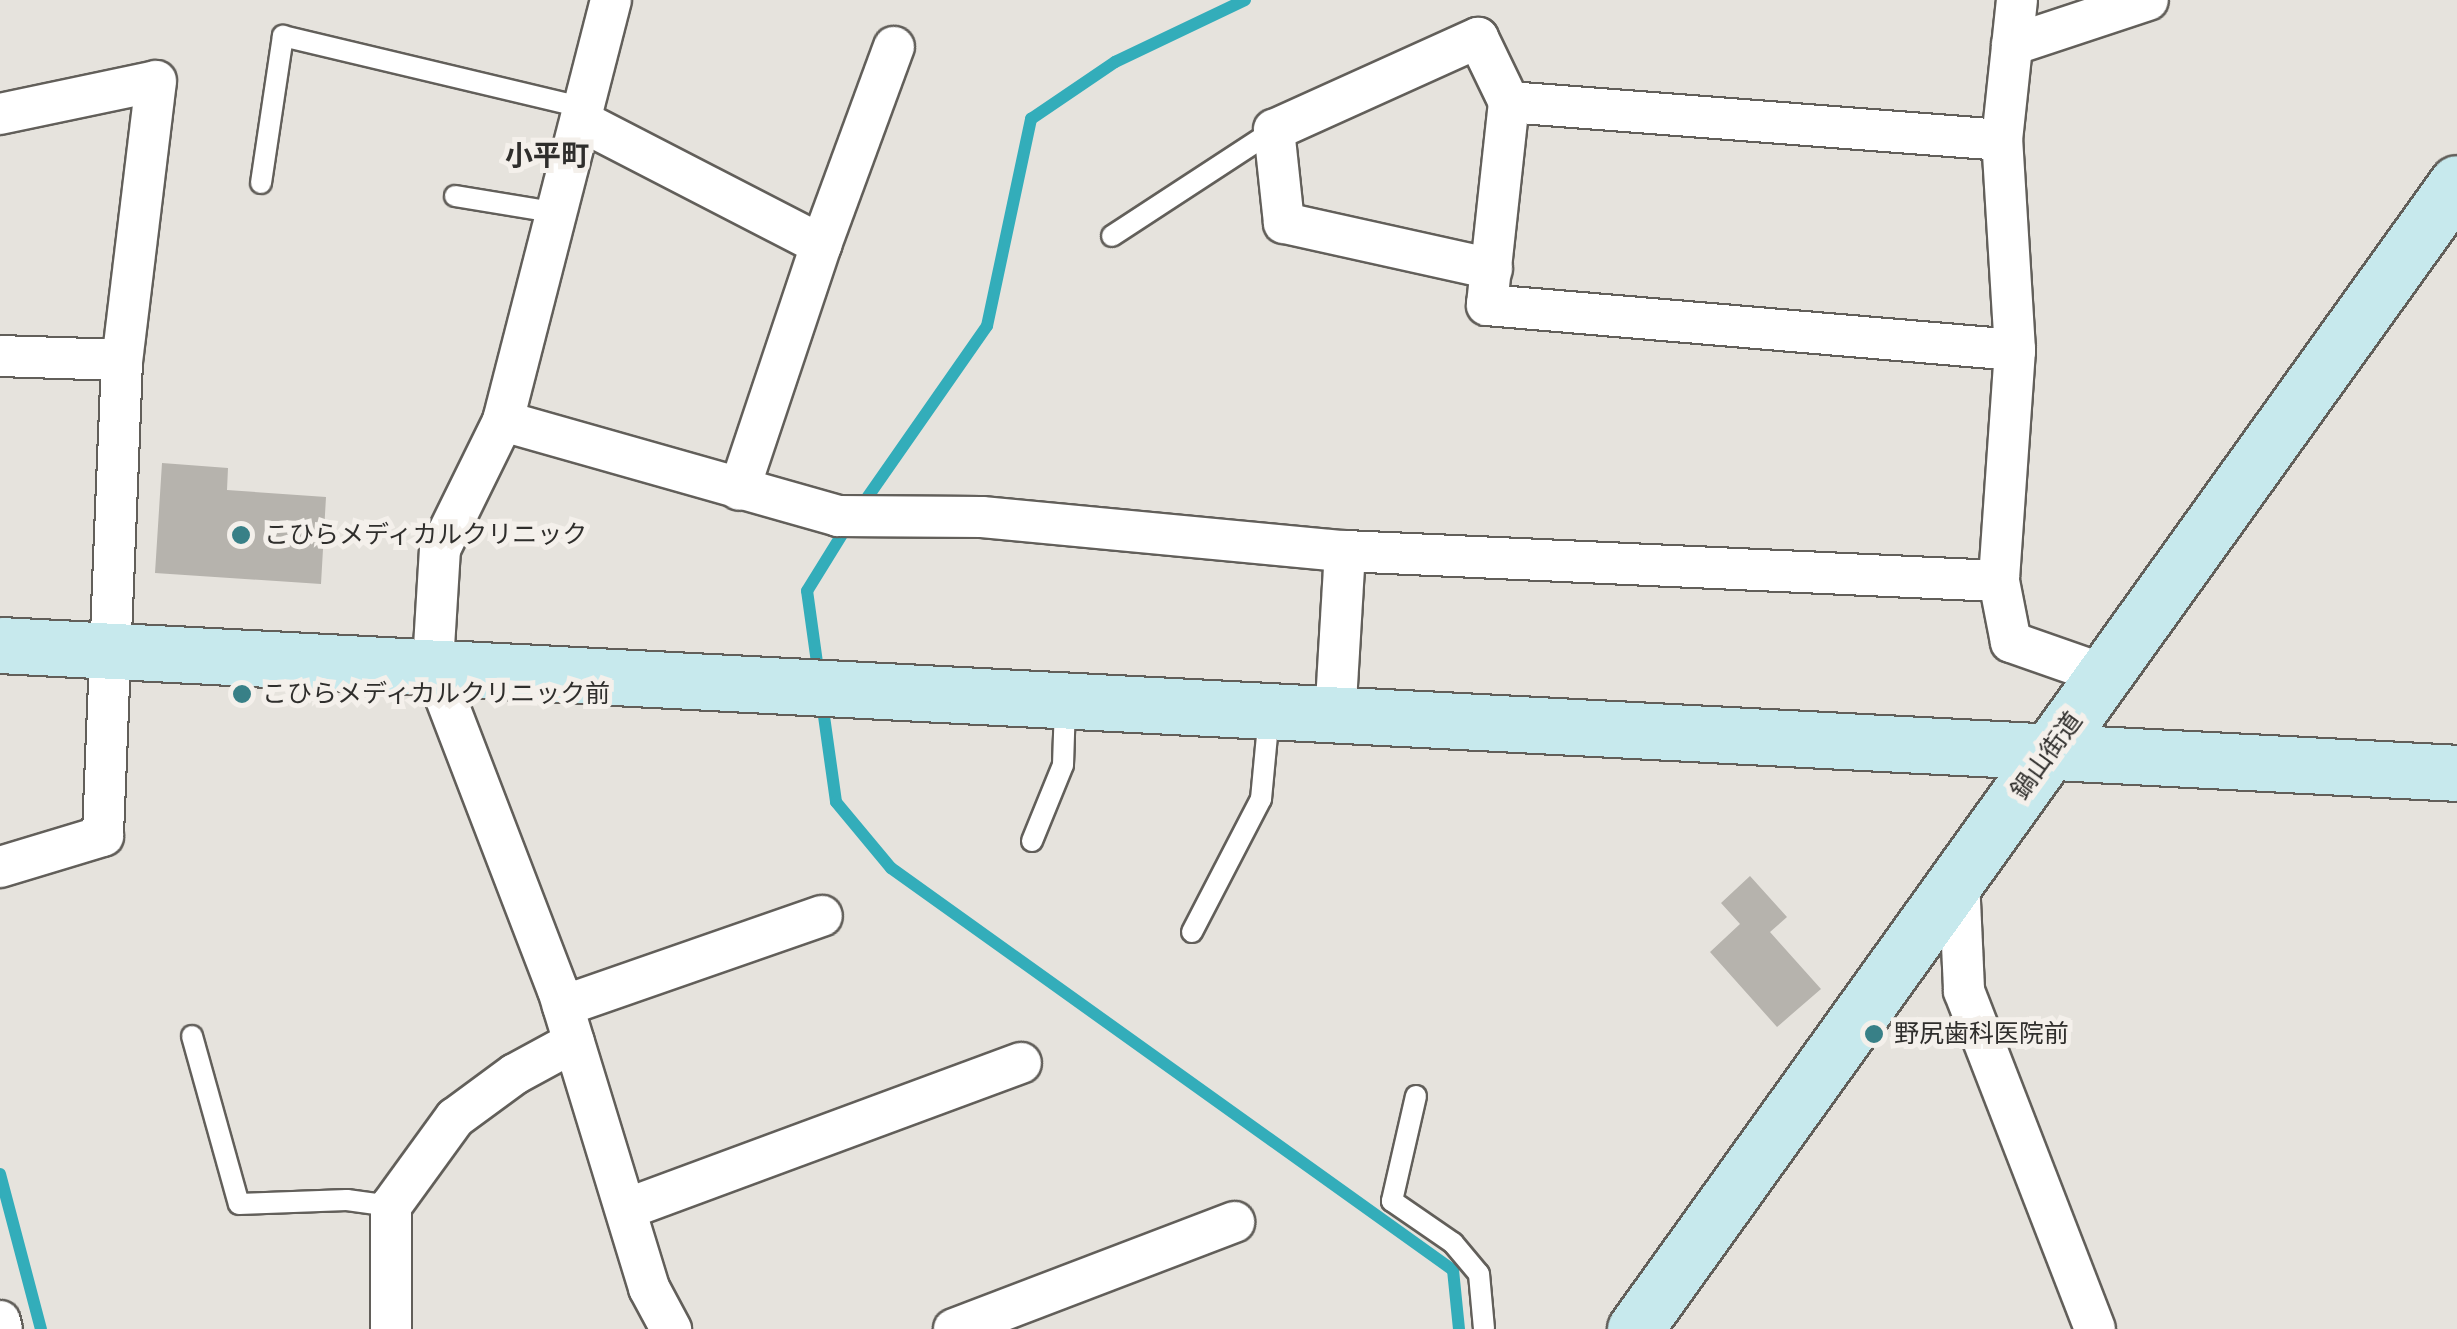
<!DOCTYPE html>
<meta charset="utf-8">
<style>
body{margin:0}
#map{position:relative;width:2457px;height:1329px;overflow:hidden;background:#e6e3dd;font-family:"Fira Sans Condensed","Noto Sans JP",sans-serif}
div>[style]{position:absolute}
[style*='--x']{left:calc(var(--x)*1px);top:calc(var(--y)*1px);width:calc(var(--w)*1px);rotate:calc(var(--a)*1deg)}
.stream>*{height:12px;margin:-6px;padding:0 6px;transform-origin:6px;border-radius:6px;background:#33adba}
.building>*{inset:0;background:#b6b3ad}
.roads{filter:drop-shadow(2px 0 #625f5a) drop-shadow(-2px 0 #625f5a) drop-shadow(0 2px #625f5a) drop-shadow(0 -2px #625f5a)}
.lane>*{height:20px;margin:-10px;padding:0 10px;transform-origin:10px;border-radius:10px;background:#fff}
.street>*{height:40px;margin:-20px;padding:0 20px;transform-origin:20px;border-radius:20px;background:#fff}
.secondary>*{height:55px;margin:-27.5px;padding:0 27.5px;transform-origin:27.5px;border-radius:27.5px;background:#c7e9ed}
.dots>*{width:28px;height:28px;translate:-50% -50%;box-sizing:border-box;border:5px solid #f4f0eb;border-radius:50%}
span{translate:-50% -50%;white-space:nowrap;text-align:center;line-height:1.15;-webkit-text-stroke:10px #f4f0eb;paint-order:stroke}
.poi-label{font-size:25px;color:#2f2e2c}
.left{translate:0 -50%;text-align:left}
.street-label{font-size:25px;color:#2f2e2c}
.neighbourhood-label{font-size:28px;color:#2f2e2c;font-weight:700}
</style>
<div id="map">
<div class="stream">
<i style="--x:860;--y:508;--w:222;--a:-55.1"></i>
<i style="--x:987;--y:326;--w:212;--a:-78"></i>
<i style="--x:1031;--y:119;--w:102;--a:-34.2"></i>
<i style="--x:1115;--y:62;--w:144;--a:-25.5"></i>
<i style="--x:819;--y:677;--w:87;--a:-97.9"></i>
<i style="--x:807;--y:591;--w:78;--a:-58.2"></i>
<i style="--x:822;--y:702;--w:101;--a:82"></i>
<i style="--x:836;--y:802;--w:86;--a:50.2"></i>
<i style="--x:891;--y:868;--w:691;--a:35.58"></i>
<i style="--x:1453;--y:1270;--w:59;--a:84.2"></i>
<i style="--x:0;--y:1174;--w:160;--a:75.2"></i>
</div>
<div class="building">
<i style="clip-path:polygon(162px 463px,228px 468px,227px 490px,326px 497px,321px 584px,155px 573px)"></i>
<i style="clip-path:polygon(1750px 876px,1787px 917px,1770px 932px,1821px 989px,1777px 1027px,1710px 952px,1740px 924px,1721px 903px)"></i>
</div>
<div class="roads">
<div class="lane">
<i style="--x:261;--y:183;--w:149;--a:-81.5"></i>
<i style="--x:283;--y:36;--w:311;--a:13.4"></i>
<i style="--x:455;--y:196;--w:105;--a:9.3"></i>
<i style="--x:1112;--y:236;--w:194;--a:-33.2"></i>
<i style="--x:1032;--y:841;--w:82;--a:-67.8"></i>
<i style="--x:1063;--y:765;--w:61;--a:-88.1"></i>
<i style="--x:1192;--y:932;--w:150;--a:-62.6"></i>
<i style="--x:1261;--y:799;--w:84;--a:-84.6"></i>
<i style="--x:192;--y:1036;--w:174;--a:74.4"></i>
<i style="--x:239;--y:1204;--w:108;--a:-2.1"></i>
<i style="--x:347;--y:1200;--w:44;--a:7.8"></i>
<i style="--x:1416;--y:1096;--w:108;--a:102.9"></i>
<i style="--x:1392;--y:1201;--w:74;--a:34.5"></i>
<i style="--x:1453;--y:1243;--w:40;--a:50"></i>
<i style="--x:1479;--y:1274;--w:55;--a:84.8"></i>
</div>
<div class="street">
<i style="--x:611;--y:0;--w:435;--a:104.4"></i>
<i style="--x:503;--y:421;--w:143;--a:116.2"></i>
<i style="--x:440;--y:549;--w:116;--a:93.5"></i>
<i style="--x:433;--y:665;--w:348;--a:69"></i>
<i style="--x:558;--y:990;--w:312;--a:73"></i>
<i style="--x:649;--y:1288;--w:47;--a:61.8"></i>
<i style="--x:2012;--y:45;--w:143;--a:-18.3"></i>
<i style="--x:0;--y:114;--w:159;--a:-11.9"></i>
<i style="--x:156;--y:81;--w:281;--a:96.9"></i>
<i style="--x:122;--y:360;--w:476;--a:92.3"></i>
<i style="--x:103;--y:836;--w:108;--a:163.2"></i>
<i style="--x:583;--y:122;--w:268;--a:27.3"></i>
<i style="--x:821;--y:245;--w:258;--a:108.5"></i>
<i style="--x:2002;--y:140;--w:494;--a:-175.6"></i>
<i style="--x:1509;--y:102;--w:204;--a:96.2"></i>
<i style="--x:1487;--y:305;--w:530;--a:4.87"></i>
<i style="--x:2015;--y:350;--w:232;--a:94"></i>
<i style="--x:1999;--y:581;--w:62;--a:78.9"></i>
<i style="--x:2011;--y:642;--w:100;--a:19.3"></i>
<i style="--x:821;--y:245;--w:211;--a:-69.8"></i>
<i style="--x:1492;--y:269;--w:213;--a:-167.5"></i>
<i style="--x:1284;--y:223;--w:94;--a:-96.1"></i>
<i style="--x:1274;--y:130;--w:224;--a:-24.3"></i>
<i style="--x:1478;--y:38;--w:71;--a:64.2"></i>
<i style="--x:2015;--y:350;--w:210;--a:-93.5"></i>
<i style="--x:2002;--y:140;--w:141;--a:-83.9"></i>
<i style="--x:0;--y:356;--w:122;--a:1.9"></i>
<i style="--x:503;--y:421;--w:348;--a:15.8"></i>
<i style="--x:838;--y:516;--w:144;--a:0.4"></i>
<i style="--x:982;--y:517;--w:365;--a:5.4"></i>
<i style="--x:1345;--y:551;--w:166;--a:93.4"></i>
<i style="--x:1345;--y:551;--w:655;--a:2.63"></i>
<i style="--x:1959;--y:879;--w:112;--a:87.4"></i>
<i style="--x:1964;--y:991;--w:362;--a:68.8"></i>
<i style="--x:563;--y:1006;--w:274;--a:-19.2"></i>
<i style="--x:626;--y:1209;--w:421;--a:-20.3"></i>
<i style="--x:0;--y:1321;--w:8;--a:76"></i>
<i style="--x:391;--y:1329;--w:123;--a:-90"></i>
<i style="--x:391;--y:1206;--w:109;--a:-54"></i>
<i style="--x:455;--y:1118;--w:74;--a:-36.3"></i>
<i style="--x:515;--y:1074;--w:67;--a:-28.5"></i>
<i style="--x:954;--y:1329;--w:300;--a:-20.9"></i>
</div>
<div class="secondary">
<i style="--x:0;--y:645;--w:2460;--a:2.98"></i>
<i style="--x:1635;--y:1329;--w:1410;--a:-54.35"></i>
</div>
</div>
<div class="dots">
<i style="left:241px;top:535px;background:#388087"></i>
<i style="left:242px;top:694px;background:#388087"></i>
<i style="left:1874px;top:1034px;background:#388087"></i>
</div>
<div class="poi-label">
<span class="left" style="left:264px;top:535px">こひらメディカルクリニック</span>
<span class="left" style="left:262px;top:694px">こひらメディカルクリニック前</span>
<span class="left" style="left:1894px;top:1034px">野尻歯科医院前</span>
</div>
<div class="street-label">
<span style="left:2047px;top:756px;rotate:-54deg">鍋山街道</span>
</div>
<div class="neighbourhood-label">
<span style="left:547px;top:156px">小平町</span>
</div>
</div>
